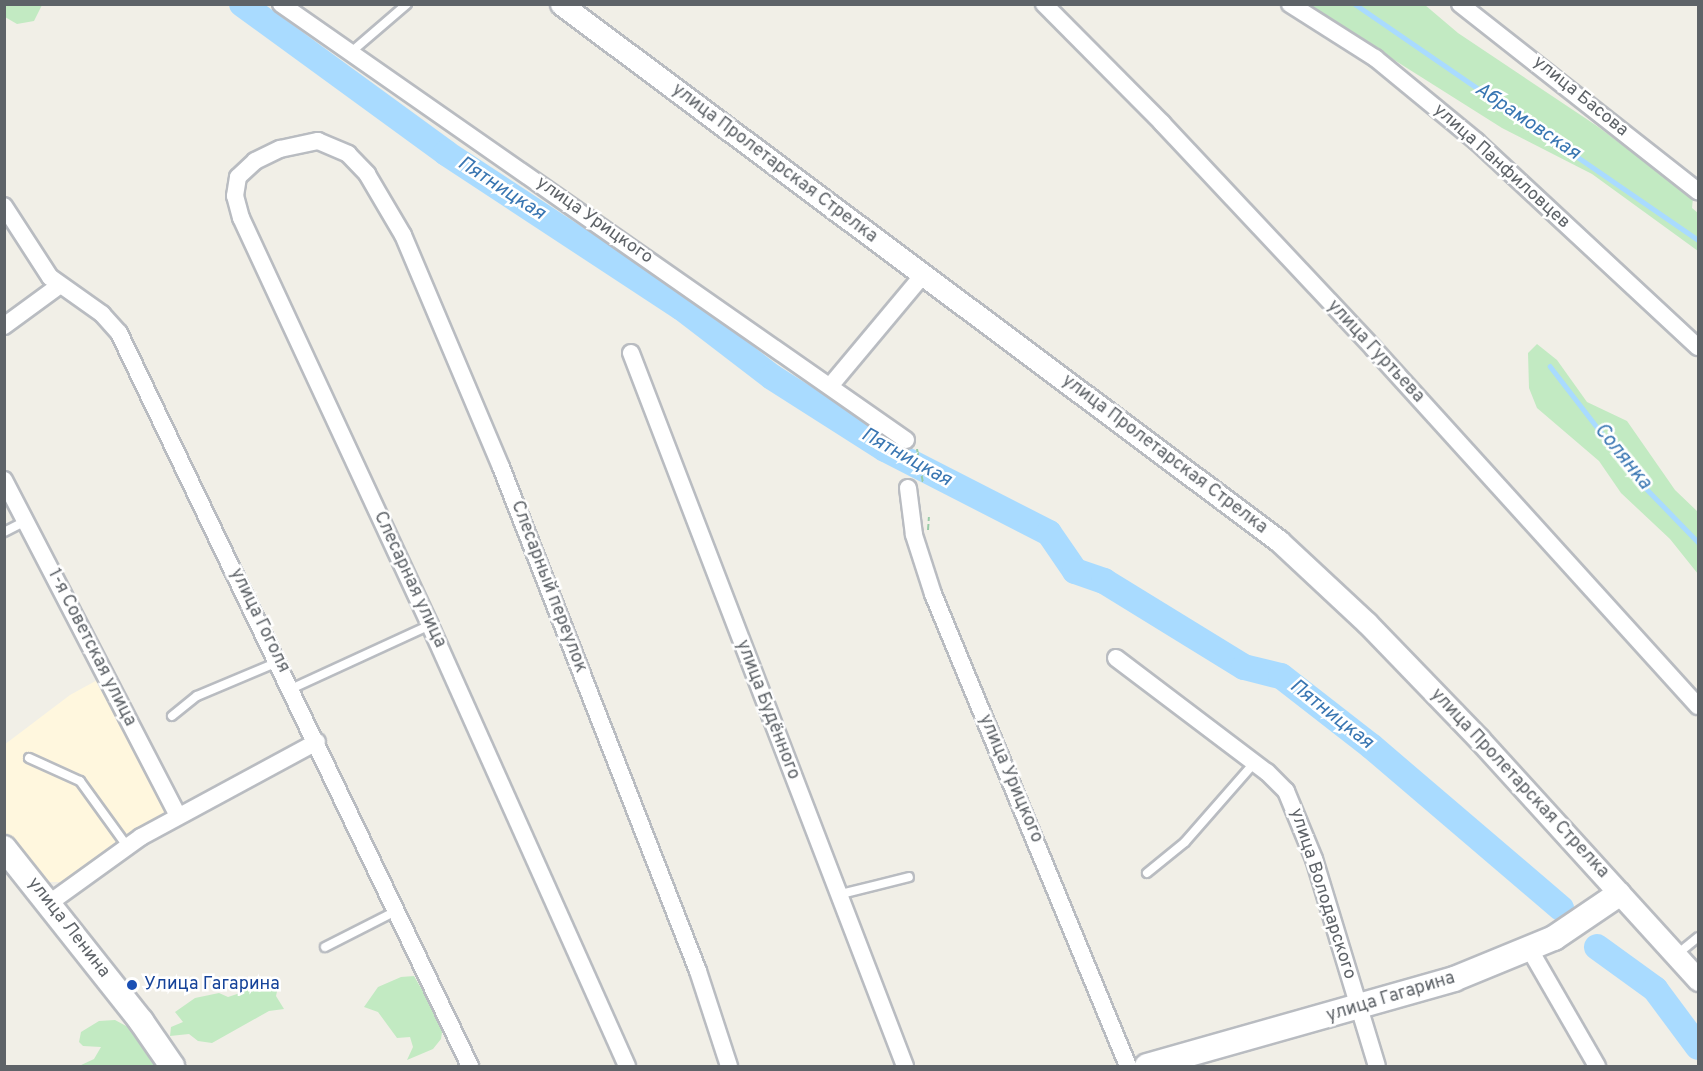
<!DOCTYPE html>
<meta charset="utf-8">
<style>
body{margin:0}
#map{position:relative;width:1703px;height:1071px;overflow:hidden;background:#f1efe7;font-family:Overpass,sans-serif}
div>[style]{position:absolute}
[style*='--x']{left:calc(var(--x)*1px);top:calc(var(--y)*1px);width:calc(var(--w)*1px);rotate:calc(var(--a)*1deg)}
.commercial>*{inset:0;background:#fff7de}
.green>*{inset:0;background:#c2eac2}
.stream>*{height:4.5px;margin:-2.25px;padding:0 2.25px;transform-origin:2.25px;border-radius:2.25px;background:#a9dbff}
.river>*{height:26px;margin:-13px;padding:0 13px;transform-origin:13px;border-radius:13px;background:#a9dbff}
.path>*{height:2px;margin-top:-1px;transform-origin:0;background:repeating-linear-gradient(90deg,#99cca7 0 6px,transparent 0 9px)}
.roads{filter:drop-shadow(2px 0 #b9bcc1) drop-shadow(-2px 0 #b9bcc1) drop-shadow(0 2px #b9bcc1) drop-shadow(0 -2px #b9bcc1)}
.service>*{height:8px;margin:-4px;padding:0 4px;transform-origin:4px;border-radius:4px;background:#fff}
.minor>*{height:16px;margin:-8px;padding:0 8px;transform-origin:8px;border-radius:8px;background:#fff}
.tertiary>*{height:21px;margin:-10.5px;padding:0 10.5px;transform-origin:10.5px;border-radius:10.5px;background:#fff}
.secondary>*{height:24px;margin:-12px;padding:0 12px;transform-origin:12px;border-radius:12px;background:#fff}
.dots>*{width:16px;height:16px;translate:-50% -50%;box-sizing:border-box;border:3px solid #fff;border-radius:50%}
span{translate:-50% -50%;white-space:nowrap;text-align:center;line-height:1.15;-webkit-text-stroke:5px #fff;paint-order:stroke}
.street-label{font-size:18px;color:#5e6368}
.transit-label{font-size:18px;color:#164399}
.left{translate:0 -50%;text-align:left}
.water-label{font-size:20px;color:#3976b2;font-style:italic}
.frame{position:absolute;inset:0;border:6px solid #5e6368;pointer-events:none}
</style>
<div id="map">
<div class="commercial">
<i style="clip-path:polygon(101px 678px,166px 802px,166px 812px,161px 820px,65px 882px,45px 882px,5px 833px,4px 745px,70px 695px)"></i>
</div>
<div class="green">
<i style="clip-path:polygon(5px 4px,42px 4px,42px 5px,34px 21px,17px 24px,5px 17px)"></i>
<i style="clip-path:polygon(1307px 5px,1425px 5px,1458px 33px,1597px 126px,1693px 198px,1692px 208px,1698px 213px,1698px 251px,1592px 174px,1502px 128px)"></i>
<i style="clip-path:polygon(1537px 344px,1557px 360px,1587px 402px,1627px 421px,1675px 490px,1698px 512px,1698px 574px,1670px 539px,1621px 493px,1599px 461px,1537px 408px,1529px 388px,1528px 353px)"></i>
<i style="clip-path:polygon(414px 976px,443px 1026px,441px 1039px,433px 1049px,407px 1060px,413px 1047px,410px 1037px,397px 1038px,378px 1012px,364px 1007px,378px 987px,401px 977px)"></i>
<i style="clip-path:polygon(250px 977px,261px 979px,269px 989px,278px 987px,276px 996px,284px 1009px,269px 1011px,212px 1043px,198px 1041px,189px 1034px,170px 1036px,171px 1027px,183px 1022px,175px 1012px,195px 998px,219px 993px,228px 997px,243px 992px)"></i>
<i style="clip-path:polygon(115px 1020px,128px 1027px,156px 1066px,79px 1066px,94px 1059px,101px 1047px,83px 1046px,79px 1042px,81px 1032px,99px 1021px)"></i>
</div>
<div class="stream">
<i style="--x:1355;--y:4;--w:416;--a:34.5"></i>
<i style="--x:1550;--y:366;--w:143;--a:52.4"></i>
<i style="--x:1637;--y:479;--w:88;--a:45.9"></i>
</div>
<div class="river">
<i style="--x:242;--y:4;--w:253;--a:36.1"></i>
<i style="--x:446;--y:153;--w:282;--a:33.3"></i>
<i style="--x:682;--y:308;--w:113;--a:37.5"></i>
<i style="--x:772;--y:377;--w:134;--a:32.5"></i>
<i style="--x:885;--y:449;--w:184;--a:27.1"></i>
<i style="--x:1049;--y:533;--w:46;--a:55.6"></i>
<i style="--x:1075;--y:571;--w:31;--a:19"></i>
<i style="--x:1104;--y:581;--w:164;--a:31.6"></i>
<i style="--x:1244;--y:667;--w:38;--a:14"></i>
<i style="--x:1281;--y:676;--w:114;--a:37.9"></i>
<i style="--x:1371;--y:746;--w:250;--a:40.5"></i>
<i style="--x:1597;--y:947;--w:72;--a:35.9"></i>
<i style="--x:1655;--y:989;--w:72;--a:53.4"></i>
</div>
<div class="path">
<i style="--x:917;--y:449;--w:34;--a:80"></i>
<i style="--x:928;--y:530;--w:13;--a:-86"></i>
</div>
<div class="roads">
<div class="service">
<i style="--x:350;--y:53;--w:75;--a:-40.7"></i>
<i style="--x:4;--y:532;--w:25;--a:-27"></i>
<i style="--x:291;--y:689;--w:153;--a:-24.7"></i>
<i style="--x:172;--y:716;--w:32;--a:-39"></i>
<i style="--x:197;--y:696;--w:88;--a:-22.8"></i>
<i style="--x:29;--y:758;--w:56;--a:24.3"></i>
<i style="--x:80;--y:781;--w:80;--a:54.1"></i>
<i style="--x:1147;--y:873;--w:49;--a:-39.2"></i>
<i style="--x:1185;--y:842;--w:106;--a:-48.8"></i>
<i style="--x:837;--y:895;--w:74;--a:-14"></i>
<i style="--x:325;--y:947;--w:80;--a:-26.9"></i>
<i style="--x:1676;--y:955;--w:28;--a:-39"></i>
</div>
<div class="minor">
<i style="--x:281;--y:4;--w:762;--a:34.9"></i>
<i style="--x:1044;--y:4;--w:168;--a:45.2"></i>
<i style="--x:1162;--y:123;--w:310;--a:46.8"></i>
<i style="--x:1374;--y:349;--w:482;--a:47.8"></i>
<i style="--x:1290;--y:4;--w:101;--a:32.4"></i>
<i style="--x:1375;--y:58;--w:131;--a:39.4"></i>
<i style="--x:1476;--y:141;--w:303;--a:42.9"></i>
<i style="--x:1460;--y:4;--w:303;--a:38.2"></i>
<i style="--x:4;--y:206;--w:85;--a:57.1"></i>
<i style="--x:50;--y:277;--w:64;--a:35.4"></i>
<i style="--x:102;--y:314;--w:25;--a:48"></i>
<i style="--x:119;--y:333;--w:813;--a:64.41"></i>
<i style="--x:4;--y:326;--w:69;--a:-36.2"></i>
<i style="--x:631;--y:353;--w:764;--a:68.98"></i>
<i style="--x:831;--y:385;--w:142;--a:-50.1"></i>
<i style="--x:4;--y:480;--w:377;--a:62.6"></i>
<i style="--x:908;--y:488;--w:47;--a:82.7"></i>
<i style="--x:914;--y:535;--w:62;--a:72.1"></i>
<i style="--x:933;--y:594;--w:511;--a:67.55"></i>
<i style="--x:1116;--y:658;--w:189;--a:37.1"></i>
<i style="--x:1267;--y:772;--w:27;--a:45"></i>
<i style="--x:1286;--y:791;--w:74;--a:67.6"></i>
<i style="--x:1314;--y:859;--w:216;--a:73.1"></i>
<i style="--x:48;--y:904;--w:115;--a:-35.8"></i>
<i style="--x:141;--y:837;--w:200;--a:-28.4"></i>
<i style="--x:1530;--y:950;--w:134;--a:60"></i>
<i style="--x:627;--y:1066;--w:483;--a:-114.1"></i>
<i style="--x:430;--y:625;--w:449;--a:-114.9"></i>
<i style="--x:241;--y:218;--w:23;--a:-105"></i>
<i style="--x:235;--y:196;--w:19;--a:-81"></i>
<i style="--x:238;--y:177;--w:23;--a:-43"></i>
<i style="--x:255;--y:161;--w:28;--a:-26"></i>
<i style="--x:280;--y:149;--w:39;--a:-12"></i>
<i style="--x:318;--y:141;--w:33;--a:23"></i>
<i style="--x:348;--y:154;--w:28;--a:46"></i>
<i style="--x:367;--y:174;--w:71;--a:59.5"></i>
<i style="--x:403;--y:235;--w:252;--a:67.1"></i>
<i style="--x:501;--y:467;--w:541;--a:68.65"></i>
<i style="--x:698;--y:971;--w:100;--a:71.9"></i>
</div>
<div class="tertiary">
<i style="--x:561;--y:4;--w:897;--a:36.79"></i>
<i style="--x:1279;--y:541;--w:120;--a:43"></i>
<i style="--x:1367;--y:623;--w:161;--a:46"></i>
<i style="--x:1479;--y:739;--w:326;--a:47.7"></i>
</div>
<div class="secondary">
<i style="--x:4;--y:848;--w:221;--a:51.6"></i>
<i style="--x:141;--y:1021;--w:55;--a:55.4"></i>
<i style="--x:1147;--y:1066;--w:319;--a:-15.8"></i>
<i style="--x:1454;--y:979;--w:108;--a:-22.3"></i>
<i style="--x:1554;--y:938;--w:78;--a:-34.1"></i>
</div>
</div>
<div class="dots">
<i style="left:132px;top:985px;background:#1a4fb4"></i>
</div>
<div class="street-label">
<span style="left:1580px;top:97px;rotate:39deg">улица Басова</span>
<span style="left:774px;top:164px;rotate:37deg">улица Пролетарская Стрелка</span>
<span style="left:1501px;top:167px;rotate:42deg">улица Панфиловцев</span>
<span style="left:594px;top:221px;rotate:35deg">улица Урицкого</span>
<span style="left:1375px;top:352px;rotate:47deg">улица Гуртьева</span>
<span style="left:1164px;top:455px;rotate:37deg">улица Пролетарская Стрелка</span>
<span style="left:409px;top:580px;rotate:65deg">Слесарная улица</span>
<span style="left:548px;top:587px;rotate:69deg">Слесарный переулок</span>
<span style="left:259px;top:621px;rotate:64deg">улица Гоголя</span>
<span style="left:91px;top:648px;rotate:63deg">1-я Советская улица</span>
<span style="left:767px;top:710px;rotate:69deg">улица Будённого</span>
<span style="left:1010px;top:779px;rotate:67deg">улица Урицкого</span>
<span style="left:1519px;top:784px;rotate:47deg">улица Пролетарская Стрелка</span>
<span style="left:1322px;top:894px;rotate:72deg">улица Володарского</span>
<span style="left:68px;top:928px;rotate:52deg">улица Ленина</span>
<span style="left:1391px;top:998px;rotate:-17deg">улица Гагарина</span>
</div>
<div class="transit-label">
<span class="left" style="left:144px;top:985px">Улица Гагарина</span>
</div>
<div class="water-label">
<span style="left:1527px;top:122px;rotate:34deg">Абрамовская</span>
<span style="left:501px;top:189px;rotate:33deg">Пятницкая</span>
<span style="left:1622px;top:457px;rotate:51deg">Солянка</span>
<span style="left:906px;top:458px;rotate:29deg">Пятницкая</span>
<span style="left:1331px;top:715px;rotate:38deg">Пятницкая</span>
</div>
<div class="frame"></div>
</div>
